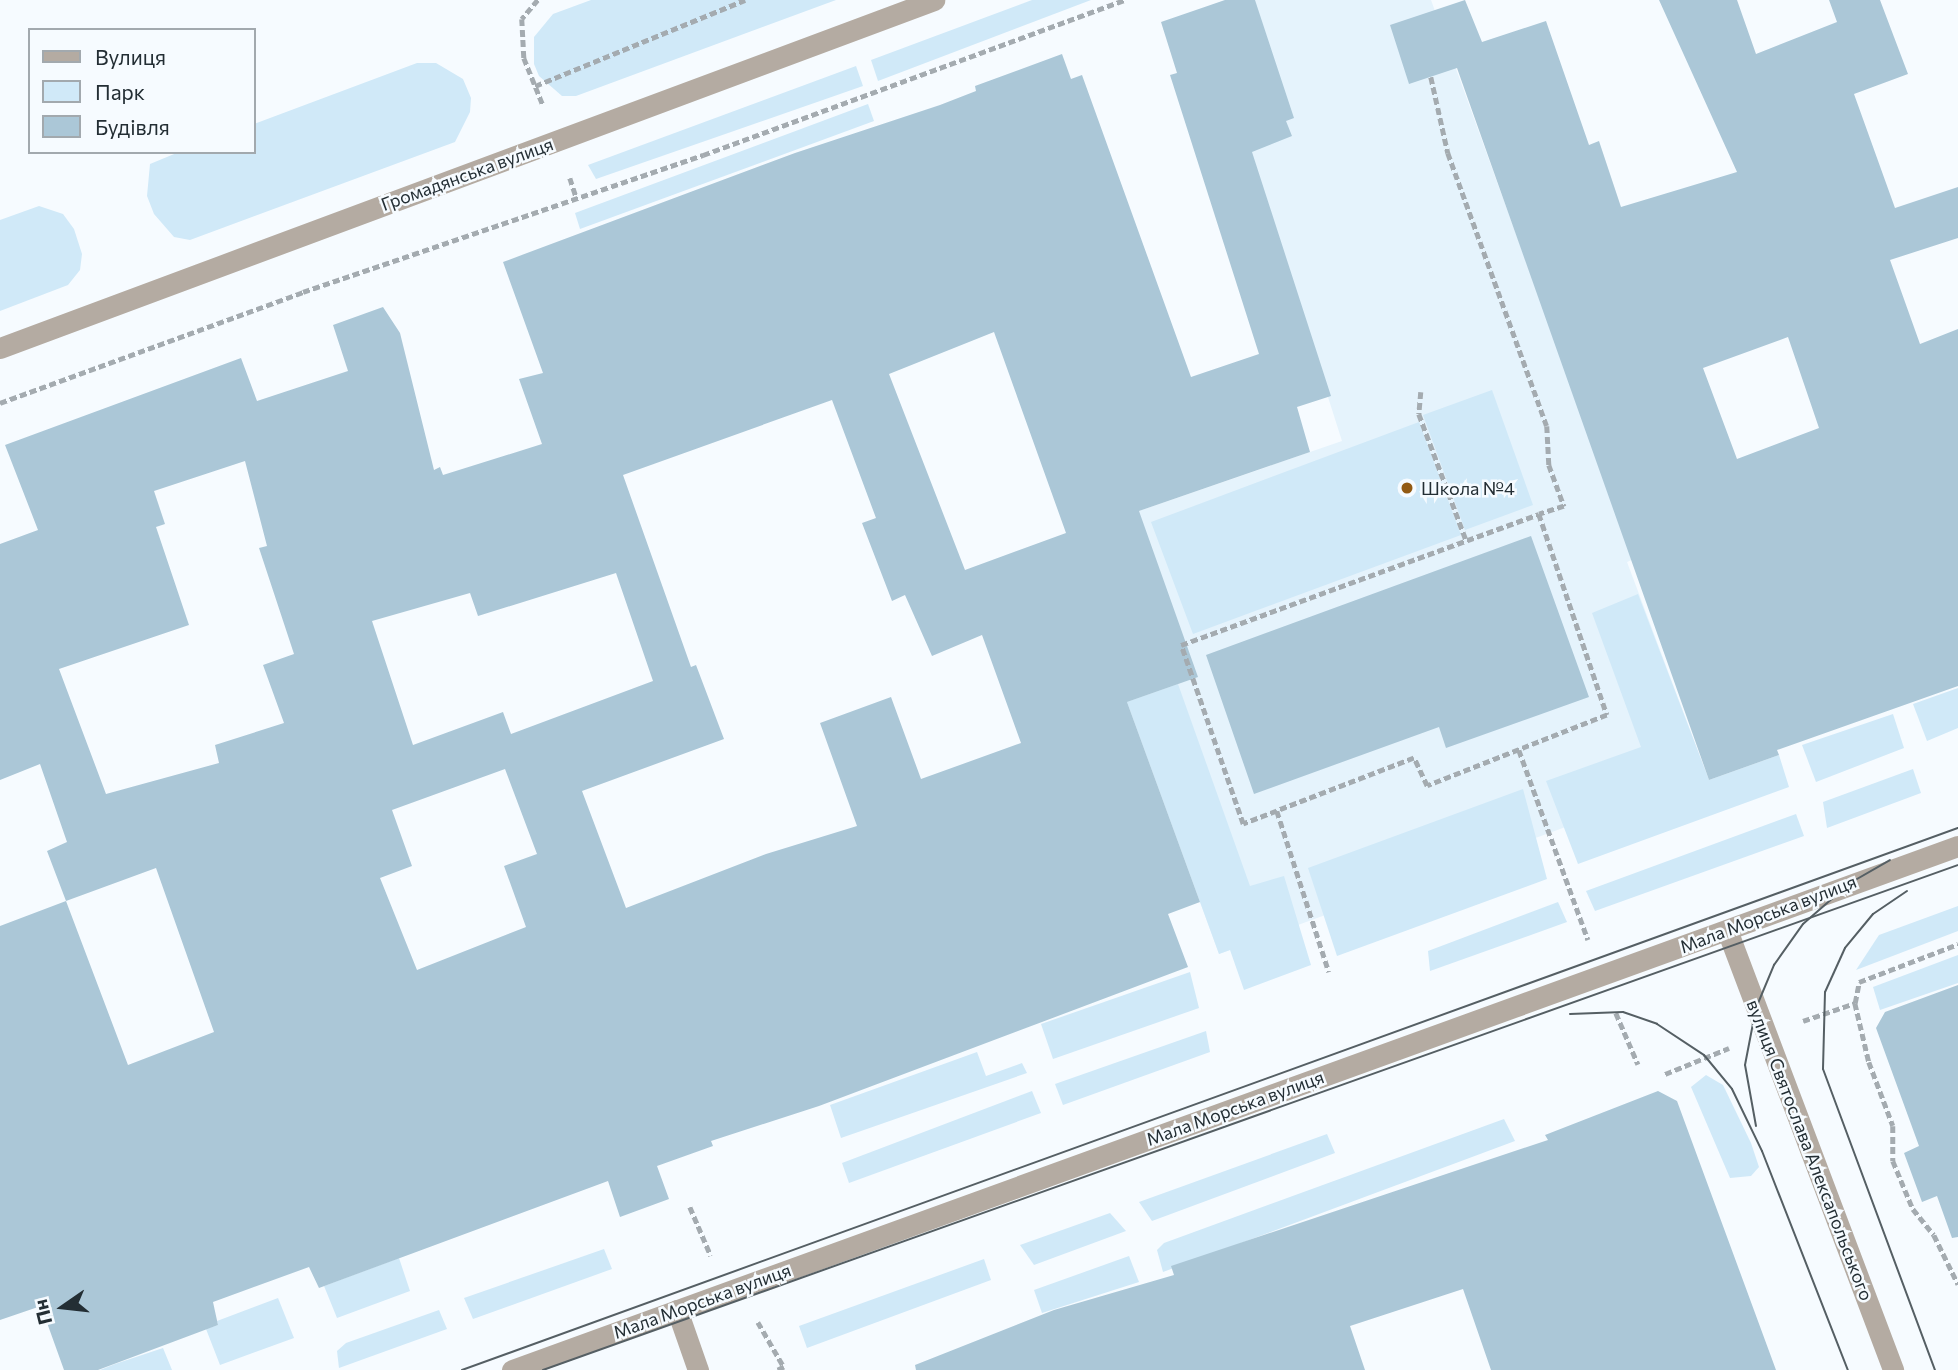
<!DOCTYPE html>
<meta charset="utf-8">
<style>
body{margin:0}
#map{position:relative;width:1958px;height:1370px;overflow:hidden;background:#f6fbff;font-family:Commissioner,sans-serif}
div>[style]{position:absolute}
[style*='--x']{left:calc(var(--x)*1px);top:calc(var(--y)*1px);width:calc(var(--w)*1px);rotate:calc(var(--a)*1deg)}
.built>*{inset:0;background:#e5f3fc}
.green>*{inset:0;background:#d0e9f8}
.building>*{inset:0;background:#abc7d7}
.path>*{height:4.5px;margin-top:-2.25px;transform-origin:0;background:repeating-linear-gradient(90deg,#a4abb0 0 7px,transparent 0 10.5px)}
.minor>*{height:21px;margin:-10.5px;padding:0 10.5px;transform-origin:10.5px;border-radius:10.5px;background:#b4aba2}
.tram>*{height:2px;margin:-1px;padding:0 1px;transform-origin:1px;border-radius:1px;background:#555f64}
.dots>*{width:19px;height:19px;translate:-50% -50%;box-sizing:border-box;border:4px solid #f6fbff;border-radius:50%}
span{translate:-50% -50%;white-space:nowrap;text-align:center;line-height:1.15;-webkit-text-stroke:5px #f6fbff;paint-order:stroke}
.street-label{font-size:18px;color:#232e34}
.poi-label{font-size:18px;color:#232e34}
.left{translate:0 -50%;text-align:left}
.legend{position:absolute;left:28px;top:28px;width:228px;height:126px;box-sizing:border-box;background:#f6fbff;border:2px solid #a2a9ae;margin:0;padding:9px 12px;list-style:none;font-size:21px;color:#232e34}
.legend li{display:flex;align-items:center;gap:14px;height:35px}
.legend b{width:35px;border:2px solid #a2a9ae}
.north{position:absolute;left:28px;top:1272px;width:70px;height:70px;-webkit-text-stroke:5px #f6fbff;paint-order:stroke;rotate:256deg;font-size:19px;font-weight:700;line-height:28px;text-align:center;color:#232e34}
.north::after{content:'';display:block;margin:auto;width:24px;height:32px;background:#232e34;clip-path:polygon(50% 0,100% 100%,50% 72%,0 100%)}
</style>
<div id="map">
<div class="built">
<i style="clip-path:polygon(1225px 0,1431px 0,1634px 559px,1627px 562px,1707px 775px,1219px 954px,1127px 702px,1139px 511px,1342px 441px,1204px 8px)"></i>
</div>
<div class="green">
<i style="clip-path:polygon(591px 0,836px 0,576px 96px,562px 96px,539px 76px,534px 64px,534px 37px,553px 14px)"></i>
<i style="clip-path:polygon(1032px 0,1091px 0,878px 81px,871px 60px)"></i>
<i style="clip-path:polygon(417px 63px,436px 63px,463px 79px,471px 98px,470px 112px,455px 142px,190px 240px,174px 237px,154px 214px,147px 196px,150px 164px,179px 152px,254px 152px,254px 124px)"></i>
<i style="clip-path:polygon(856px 66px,863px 86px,596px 179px,588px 165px)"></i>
<i style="clip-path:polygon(868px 104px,874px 121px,580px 229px,575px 213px)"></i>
<i style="clip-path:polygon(39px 206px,63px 214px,74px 229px,82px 254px,80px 270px,68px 285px,0 311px,0 220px)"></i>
<i style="clip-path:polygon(1492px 390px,1533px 505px,1465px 530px,1423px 415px)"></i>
<i style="clip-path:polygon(1419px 422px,1461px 535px,1193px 634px,1151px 522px)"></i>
<i style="clip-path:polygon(1638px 594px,1709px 780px,1779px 755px,1789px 787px,1578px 864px,1546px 781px,1641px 747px,1592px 613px)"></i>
<i style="clip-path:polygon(1178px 684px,1250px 886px,1284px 876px,1311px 965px,1244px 990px,1230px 950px,1219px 954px,1127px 702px)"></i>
<i style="clip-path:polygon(1958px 688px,1958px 728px,1927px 741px,1913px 704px)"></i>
<i style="clip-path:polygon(1893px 714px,1904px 748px,1816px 782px,1802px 745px)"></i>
<i style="clip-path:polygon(1913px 769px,1921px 793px,1827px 828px,1823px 802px)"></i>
<i style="clip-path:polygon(1523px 789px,1547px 879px,1337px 956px,1308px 868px)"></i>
<i style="clip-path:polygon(1796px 814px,1804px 836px,1595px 911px,1586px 891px)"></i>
<i style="clip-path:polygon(1558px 902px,1567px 922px,1430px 971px,1428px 951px)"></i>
<i style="clip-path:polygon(1958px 906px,1958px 931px,1856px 970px,1879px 935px)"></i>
<i style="clip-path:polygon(1958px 955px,1958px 983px,1880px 1010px,1873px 987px)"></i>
<i style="clip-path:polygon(1190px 972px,1199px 1008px,1053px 1059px,1041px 1024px)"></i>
<i style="clip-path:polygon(1206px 1031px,1210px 1052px,1063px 1105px,1055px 1084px)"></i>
<i style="clip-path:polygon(977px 1052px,986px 1076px,1022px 1063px,1027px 1073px,841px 1138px,830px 1105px)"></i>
<i style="clip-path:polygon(1706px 1075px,1723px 1085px,1751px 1143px,1759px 1167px,1751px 1176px,1730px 1178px,1691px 1087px)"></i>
<i style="clip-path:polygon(1032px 1091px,1041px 1113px,849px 1183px,842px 1163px)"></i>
<i style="clip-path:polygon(1504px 1119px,1515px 1141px,1163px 1272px,1157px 1250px,1164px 1243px)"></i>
<i style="clip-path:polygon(1327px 1134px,1335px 1153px,1152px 1221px,1139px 1202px)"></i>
<i style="clip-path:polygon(1110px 1213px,1126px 1231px,1034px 1265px,1020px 1245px)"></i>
<i style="clip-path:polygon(604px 1249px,612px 1269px,473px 1319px,464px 1298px)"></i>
<i style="clip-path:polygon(1129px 1256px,1139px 1282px,1042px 1313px,1034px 1290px)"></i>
<i style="clip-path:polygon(399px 1258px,410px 1291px,337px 1318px,324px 1286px)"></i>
<i style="clip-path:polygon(984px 1259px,991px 1280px,807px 1348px,799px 1326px)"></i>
<i style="clip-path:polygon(278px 1298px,294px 1338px,220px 1365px,206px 1329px,218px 1325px,217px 1321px)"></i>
<i style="clip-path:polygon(439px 1310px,447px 1329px,339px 1368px,337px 1351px,346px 1343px)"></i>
<i style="clip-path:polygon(163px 1348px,172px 1370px,100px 1370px,115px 1364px)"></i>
</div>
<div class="building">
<i style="clip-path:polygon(evenodd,1225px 0,1255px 0,1294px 118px,1286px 121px,1292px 136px,1252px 152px,1331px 396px,1297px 407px,1310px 452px,1139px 511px,1198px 677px,1127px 702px,1200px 902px,1168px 914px,1188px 967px,819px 1106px,711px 1141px,713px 1146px,657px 1166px,669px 1199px,620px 1217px,608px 1181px,319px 1288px,309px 1267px,213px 1302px,218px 1325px,98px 1370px,64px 1370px,41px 1306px,0 1320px,0 926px,66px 901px,47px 851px,67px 842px,40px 764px,0 780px,0 544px,38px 530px,5px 445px,241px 358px,257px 401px,348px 371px,333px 325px,383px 307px,400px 333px,434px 470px,440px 467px,443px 475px,542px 444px,519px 379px,543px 373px,503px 262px,795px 153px,940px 105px,976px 91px,975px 86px,1062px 54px,1071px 79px,1082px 75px,1191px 377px,1259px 354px,1170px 75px,1177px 73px,1161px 22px,1225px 0,994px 332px,1066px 533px,965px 570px,889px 374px,994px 332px,1225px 0,832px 400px,876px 518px,862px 523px,892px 601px,905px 595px,932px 656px,982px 635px,1021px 743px,921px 779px,891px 697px,820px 723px,857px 826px,766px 854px,626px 908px,582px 791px,724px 739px,696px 665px,691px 667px,623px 475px,832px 400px,1225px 0,245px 461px,267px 546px,259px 548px,294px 654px,263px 665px,284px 723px,215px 745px,219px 763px,106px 794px,59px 669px,189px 625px,156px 527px,165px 524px,154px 491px,245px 461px,1225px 0,616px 573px,653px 681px,511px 734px,503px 712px,413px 745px,372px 621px,470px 593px,478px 616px,616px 573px,1225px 0,505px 769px,537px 854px,504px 866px,526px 927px,417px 970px,380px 878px,412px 866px,392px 810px,505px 769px,1225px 0,156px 868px,214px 1032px,128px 1065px,66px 901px,156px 868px)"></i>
<i style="clip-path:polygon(evenodd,1465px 0,1482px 42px,1546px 21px,1589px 145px,1599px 141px,1621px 207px,1737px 172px,1659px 0,1737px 0,1756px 54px,1837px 22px,1829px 0,1880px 0,1908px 74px,1854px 94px,1895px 208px,1958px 187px,1958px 238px,1890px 260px,1920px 344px,1958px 329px,1958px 686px,1777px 750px,1779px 755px,1709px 780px,1457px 68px,1409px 84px,1390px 25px,1465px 0,1788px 337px,1819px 428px,1737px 459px,1703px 368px,1788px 337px)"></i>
<i style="clip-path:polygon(1531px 536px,1589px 697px,1446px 748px,1439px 727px,1254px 794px,1206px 655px)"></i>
<i style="clip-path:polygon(1958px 985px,1958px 1237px,1952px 1238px,1937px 1196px,1922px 1202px,1904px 1153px,1919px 1146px,1876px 1028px,1885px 1012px)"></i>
<i style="clip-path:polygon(1658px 1091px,1677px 1101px,1776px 1370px,1491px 1370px,1463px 1289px,1350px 1326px,1365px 1370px,916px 1370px,915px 1365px,1054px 1310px,1174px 1275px,1171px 1266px,1548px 1140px,1545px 1135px)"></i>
</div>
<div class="path">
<i style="--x:538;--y:0;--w:25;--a:130"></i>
<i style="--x:522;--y:19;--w:39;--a:87"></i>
<i style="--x:524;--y:58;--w:51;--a:68"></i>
<i style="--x:1431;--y:77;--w:78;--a:77.4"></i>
<i style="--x:1448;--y:153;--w:290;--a:70.1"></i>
<i style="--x:1547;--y:426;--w:39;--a:87"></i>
<i style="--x:1549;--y:465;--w:44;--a:69.9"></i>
<i style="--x:1564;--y:506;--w:26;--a:162"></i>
<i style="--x:535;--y:86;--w:227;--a:-22.3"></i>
<i style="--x:570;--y:178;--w:20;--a:72"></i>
<i style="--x:1421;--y:392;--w:22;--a:95"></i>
<i style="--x:1419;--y:414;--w:134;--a:69.5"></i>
<i style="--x:0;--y:403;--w:323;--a:-20.1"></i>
<i style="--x:303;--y:292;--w:423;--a:-18.9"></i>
<i style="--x:703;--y:155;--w:450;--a:-20.2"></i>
<i style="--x:1519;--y:750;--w:202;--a:70"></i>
<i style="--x:1277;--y:811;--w:36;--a:159"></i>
<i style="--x:1243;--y:824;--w:189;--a:-109.1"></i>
<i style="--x:1181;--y:645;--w:381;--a:-20.1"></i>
<i style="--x:1539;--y:514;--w:212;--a:71.3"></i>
<i style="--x:1607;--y:715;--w:193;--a:158.5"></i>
<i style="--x:1427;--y:786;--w:31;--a:-115"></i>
<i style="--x:1414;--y:758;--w:147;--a:158.9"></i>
<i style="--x:1277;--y:811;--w:169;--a:72.1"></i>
<i style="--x:1855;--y:1003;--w:61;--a:76.7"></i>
<i style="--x:1869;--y:1062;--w:68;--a:69.4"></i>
<i style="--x:1893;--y:1126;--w:35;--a:90"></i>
<i style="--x:1893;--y:1161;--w:52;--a:67.4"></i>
<i style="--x:1913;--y:1209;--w:33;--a:51"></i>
<i style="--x:1934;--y:1235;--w:55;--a:63.9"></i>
<i style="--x:1616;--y:1013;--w:56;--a:66.7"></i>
<i style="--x:1803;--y:1021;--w:55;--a:-19.1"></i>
<i style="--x:1855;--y:1003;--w:21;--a:-79"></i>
<i style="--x:1859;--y:982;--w:106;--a:-21"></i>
<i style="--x:1665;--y:1074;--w:69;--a:-22.1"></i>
<i style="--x:690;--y:1207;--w:53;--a:66.8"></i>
<i style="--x:758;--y:1322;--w:52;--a:60"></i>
<i style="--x:784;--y:1367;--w:7;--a:153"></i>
</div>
<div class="minor">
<i style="--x:0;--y:348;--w:997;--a:-20.43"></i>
<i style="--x:1727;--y:930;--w:470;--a:69.3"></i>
<i style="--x:677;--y:1310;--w:64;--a:70.7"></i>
<i style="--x:512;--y:1370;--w:1538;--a:-19.92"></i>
</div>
<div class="tram">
<i style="--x:1907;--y:891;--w:41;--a:145.9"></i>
<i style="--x:1873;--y:914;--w:44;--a:129.5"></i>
<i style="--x:1845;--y:948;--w:48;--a:114.4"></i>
<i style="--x:1825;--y:992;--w:77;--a:91.5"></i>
<i style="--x:1823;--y:1069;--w:321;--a:69.6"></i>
<i style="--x:1570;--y:1014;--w:53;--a:-2.2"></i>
<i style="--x:1623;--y:1012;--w:36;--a:19"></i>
<i style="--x:1657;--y:1024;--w:56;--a:33.4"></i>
<i style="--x:1704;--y:1055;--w:44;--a:50.5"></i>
<i style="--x:1732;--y:1089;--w:69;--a:64.2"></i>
<i style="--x:1762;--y:1151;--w:235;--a:68.6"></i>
<i style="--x:1756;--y:1126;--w:62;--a:-100.2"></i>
<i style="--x:1745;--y:1065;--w:58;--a:-79.1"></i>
<i style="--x:1756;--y:1008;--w:47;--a:-67.3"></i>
<i style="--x:1774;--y:965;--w:50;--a:-54.7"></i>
<i style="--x:1803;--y:924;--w:62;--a:-41.1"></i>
<i style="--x:1850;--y:883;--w:46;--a:-29.9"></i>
<i style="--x:462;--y:1370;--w:1591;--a:-19.92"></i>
<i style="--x:543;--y:1370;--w:1502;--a:-19.64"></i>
</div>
<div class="dots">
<i style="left:1407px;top:488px;background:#925a13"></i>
</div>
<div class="street-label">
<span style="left:467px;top:174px;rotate:-20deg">Громадянська вулиця</span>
<span style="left:1768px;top:914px;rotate:-21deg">Мала Морська вулиця</span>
<span style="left:1235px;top:1108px;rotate:-20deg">Мала Морська вулиця</span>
<span style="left:1810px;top:1150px;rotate:69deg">вулиця Святослава Алексапольського</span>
<span style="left:702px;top:1301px;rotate:-20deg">Мала Морська вулиця</span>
</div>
<div class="poi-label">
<span class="left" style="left:1421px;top:488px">Школа №4</span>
</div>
<ul class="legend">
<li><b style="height:9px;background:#b4aba2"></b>Вулиця</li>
<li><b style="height:19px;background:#d0e9f8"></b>Парк</li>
<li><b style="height:19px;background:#abc7d7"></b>Будівля</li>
</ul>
<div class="north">Пн</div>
</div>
